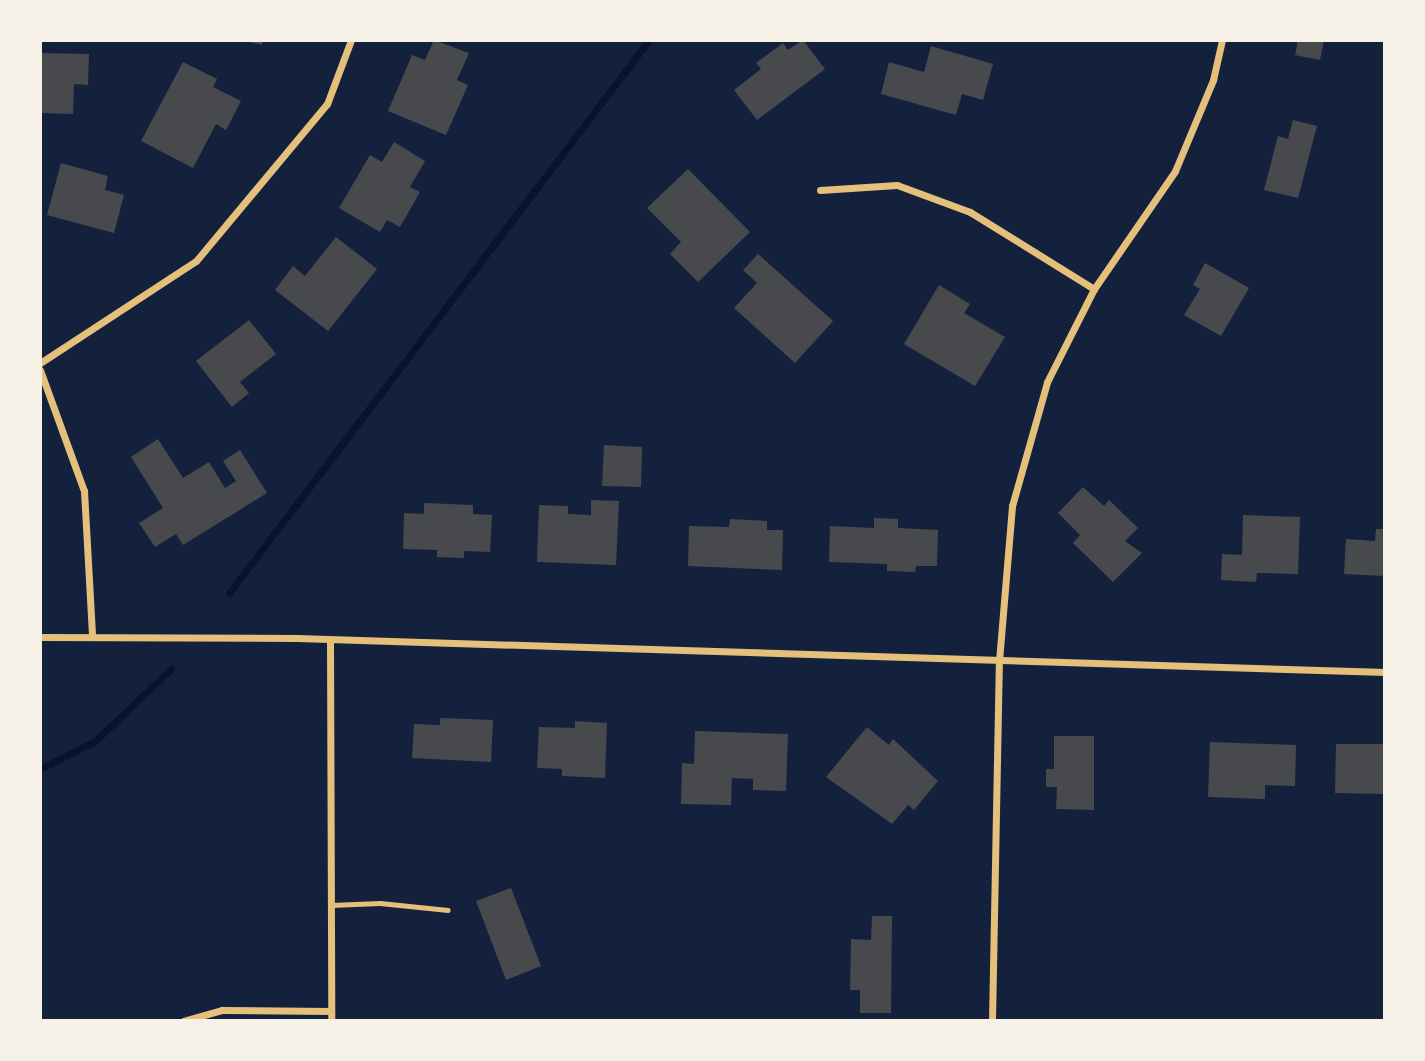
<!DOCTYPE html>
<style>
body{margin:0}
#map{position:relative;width:1425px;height:1061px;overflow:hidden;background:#14213d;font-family:Signika,sans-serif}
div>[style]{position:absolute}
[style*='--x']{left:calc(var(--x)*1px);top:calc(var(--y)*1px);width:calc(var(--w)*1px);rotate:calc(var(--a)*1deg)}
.stream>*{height:7px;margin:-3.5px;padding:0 3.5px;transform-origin:3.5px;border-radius:3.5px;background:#0b132b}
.building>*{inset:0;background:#48494c}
.service>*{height:4.5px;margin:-2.25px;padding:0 2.25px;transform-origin:2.25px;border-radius:2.25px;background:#e5c07b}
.minor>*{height:7px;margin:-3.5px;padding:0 3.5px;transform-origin:3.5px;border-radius:3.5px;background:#e5c07b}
span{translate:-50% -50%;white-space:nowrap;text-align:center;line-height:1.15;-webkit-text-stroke:7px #f6f1e7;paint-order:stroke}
.frame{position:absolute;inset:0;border:42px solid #f6f1e7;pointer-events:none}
</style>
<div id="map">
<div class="stream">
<i style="--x:229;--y:593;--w:694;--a:-52.78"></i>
<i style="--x:40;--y:769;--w:62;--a:-27"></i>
<i style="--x:95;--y:741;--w:105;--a:-43.5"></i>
</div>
<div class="building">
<i style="clip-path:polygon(241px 40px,263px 40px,262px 45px)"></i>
<i style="clip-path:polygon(434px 40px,469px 53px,457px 80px,468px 85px,446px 135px,388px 111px,412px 55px,425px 60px)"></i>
<i style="clip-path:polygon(803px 40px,825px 69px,757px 120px,734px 90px,761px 69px,756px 63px,783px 43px,788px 50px)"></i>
<i style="clip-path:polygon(1298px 40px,1324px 40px,1320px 60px,1295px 55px)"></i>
<i style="clip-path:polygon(931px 46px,993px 64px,983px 100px,962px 94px,956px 115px,881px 94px,889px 62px,924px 72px)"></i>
<i style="clip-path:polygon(40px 53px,89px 54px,88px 85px,74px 84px,73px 114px,40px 113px)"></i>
<i style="clip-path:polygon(183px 62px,217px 79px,213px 87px,241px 101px,226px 130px,216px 124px,193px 168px,141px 141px)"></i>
<i style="clip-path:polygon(1293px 120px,1317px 126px,1298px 198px,1264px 190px,1278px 136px,1288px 139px)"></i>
<i style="clip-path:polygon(394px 142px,425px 161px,410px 187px,420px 192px,400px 227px,387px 220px,380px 232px,339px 208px,370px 155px,382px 162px)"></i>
<i style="clip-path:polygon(61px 163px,108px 176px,105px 190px,124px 195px,114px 233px,47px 215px)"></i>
<i style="clip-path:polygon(688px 169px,750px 232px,698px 282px,670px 254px,681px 242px,647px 208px)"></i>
<i style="clip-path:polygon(336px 237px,377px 269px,328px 331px,275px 290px,293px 266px,305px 276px)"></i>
<i style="clip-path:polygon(758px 254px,833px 321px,795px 363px,734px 308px,757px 283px,743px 270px)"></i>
<i style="clip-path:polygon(1205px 263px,1249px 288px,1221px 336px,1184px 315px,1200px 289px,1193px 285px)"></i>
<i style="clip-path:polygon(939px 285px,970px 304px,964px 313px,1005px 337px,975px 386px,904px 344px)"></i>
<i style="clip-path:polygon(249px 320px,276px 354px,240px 382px,249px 393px,232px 407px,196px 361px)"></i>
<i style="clip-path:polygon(158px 439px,183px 478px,209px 462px,225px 488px,236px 481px,223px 461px,240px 450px,267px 493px,183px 545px,176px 534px,155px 547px,139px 523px,163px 508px,131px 457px)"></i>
<i style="clip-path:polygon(604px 445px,642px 447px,641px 487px,602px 486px)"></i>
<i style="clip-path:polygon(1083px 487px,1104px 506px,1109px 500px,1138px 528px,1125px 541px,1142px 553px,1113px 582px,1073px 543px,1080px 535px,1058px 513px)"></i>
<i style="clip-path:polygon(591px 500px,619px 501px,616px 565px,537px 562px,539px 505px,568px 506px,568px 514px,591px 515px)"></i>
<i style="clip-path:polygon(424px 503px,473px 505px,473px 514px,492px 515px,490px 552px,464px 551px,464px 558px,437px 557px,437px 550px,403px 549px,404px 513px,424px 514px)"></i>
<i style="clip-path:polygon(1243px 515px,1300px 517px,1298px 574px,1257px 573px,1256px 582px,1221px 580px,1222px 554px,1242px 555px)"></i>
<i style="clip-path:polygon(874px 518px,898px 519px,898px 528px,938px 530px,937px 566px,916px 566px,915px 572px,887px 571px,887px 564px,829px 562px,830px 526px,874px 528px)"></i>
<i style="clip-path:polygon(730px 519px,767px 521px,767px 530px,783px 530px,782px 570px,688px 566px,689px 526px,729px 527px)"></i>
<i style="clip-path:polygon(1376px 529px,1385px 529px,1385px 576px,1344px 574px,1346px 539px,1375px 541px)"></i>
<i style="clip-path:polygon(440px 718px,493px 720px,491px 762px,412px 758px,414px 724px,440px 725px)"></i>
<i style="clip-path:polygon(575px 721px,607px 723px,605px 778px,562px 776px,562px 769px,537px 768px,539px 727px,575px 728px)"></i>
<i style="clip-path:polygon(867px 727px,889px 745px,893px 739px,938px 781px,914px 810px,908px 805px,892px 824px,826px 777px)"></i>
<i style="clip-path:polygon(695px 731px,788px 734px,786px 791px,753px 790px,753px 779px,732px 778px,731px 805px,681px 804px,682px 763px,694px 764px)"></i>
<i style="clip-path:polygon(1054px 736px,1094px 736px,1094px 810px,1056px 809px,1057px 787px,1046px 787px,1046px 769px,1054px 769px)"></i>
<i style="clip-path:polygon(1210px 742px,1296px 745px,1295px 786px,1265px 785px,1265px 799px,1208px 797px)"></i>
<i style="clip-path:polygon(1336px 744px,1385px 744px,1385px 794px,1335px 793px)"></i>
<i style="clip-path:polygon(511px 888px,541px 966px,506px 980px,476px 901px)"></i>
<i style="clip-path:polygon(872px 916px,892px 916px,891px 1013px,860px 1013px,860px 990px,850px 990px,851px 939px,871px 940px)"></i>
</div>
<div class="service">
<i style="--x:331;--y:905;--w:49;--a:-2.3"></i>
<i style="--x:380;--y:903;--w:68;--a:5.9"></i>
</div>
<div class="minor">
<i style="--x:820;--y:190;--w:77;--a:-3.7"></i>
<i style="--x:897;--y:185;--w:78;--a:20.3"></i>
<i style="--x:970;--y:212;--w:146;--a:31.8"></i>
<i style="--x:40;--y:363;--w:186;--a:-33.2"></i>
<i style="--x:196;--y:261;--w:204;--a:-50.2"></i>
<i style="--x:327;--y:104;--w:68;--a:-69.4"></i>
<i style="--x:40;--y:370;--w:129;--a:70"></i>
<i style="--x:84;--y:491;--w:145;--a:86.8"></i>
<i style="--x:40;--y:637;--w:257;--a:0.2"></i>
<i style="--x:297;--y:638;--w:1089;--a:1.79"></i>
<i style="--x:330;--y:642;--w:379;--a:89.8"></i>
<i style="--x:183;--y:1021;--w:41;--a:-15.8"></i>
<i style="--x:222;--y:1010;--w:109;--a:0.5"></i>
<i style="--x:992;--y:1021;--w:360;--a:-88.9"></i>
<i style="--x:999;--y:661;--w:156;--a:-85.2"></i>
<i style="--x:1012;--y:506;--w:129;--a:-74.2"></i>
<i style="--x:1047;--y:382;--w:104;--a:-63.2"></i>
<i style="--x:1094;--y:289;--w:143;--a:-55.5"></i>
<i style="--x:1175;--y:171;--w:99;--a:-67.3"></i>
<i style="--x:1213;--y:80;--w:41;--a:-77.3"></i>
</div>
<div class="frame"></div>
</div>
